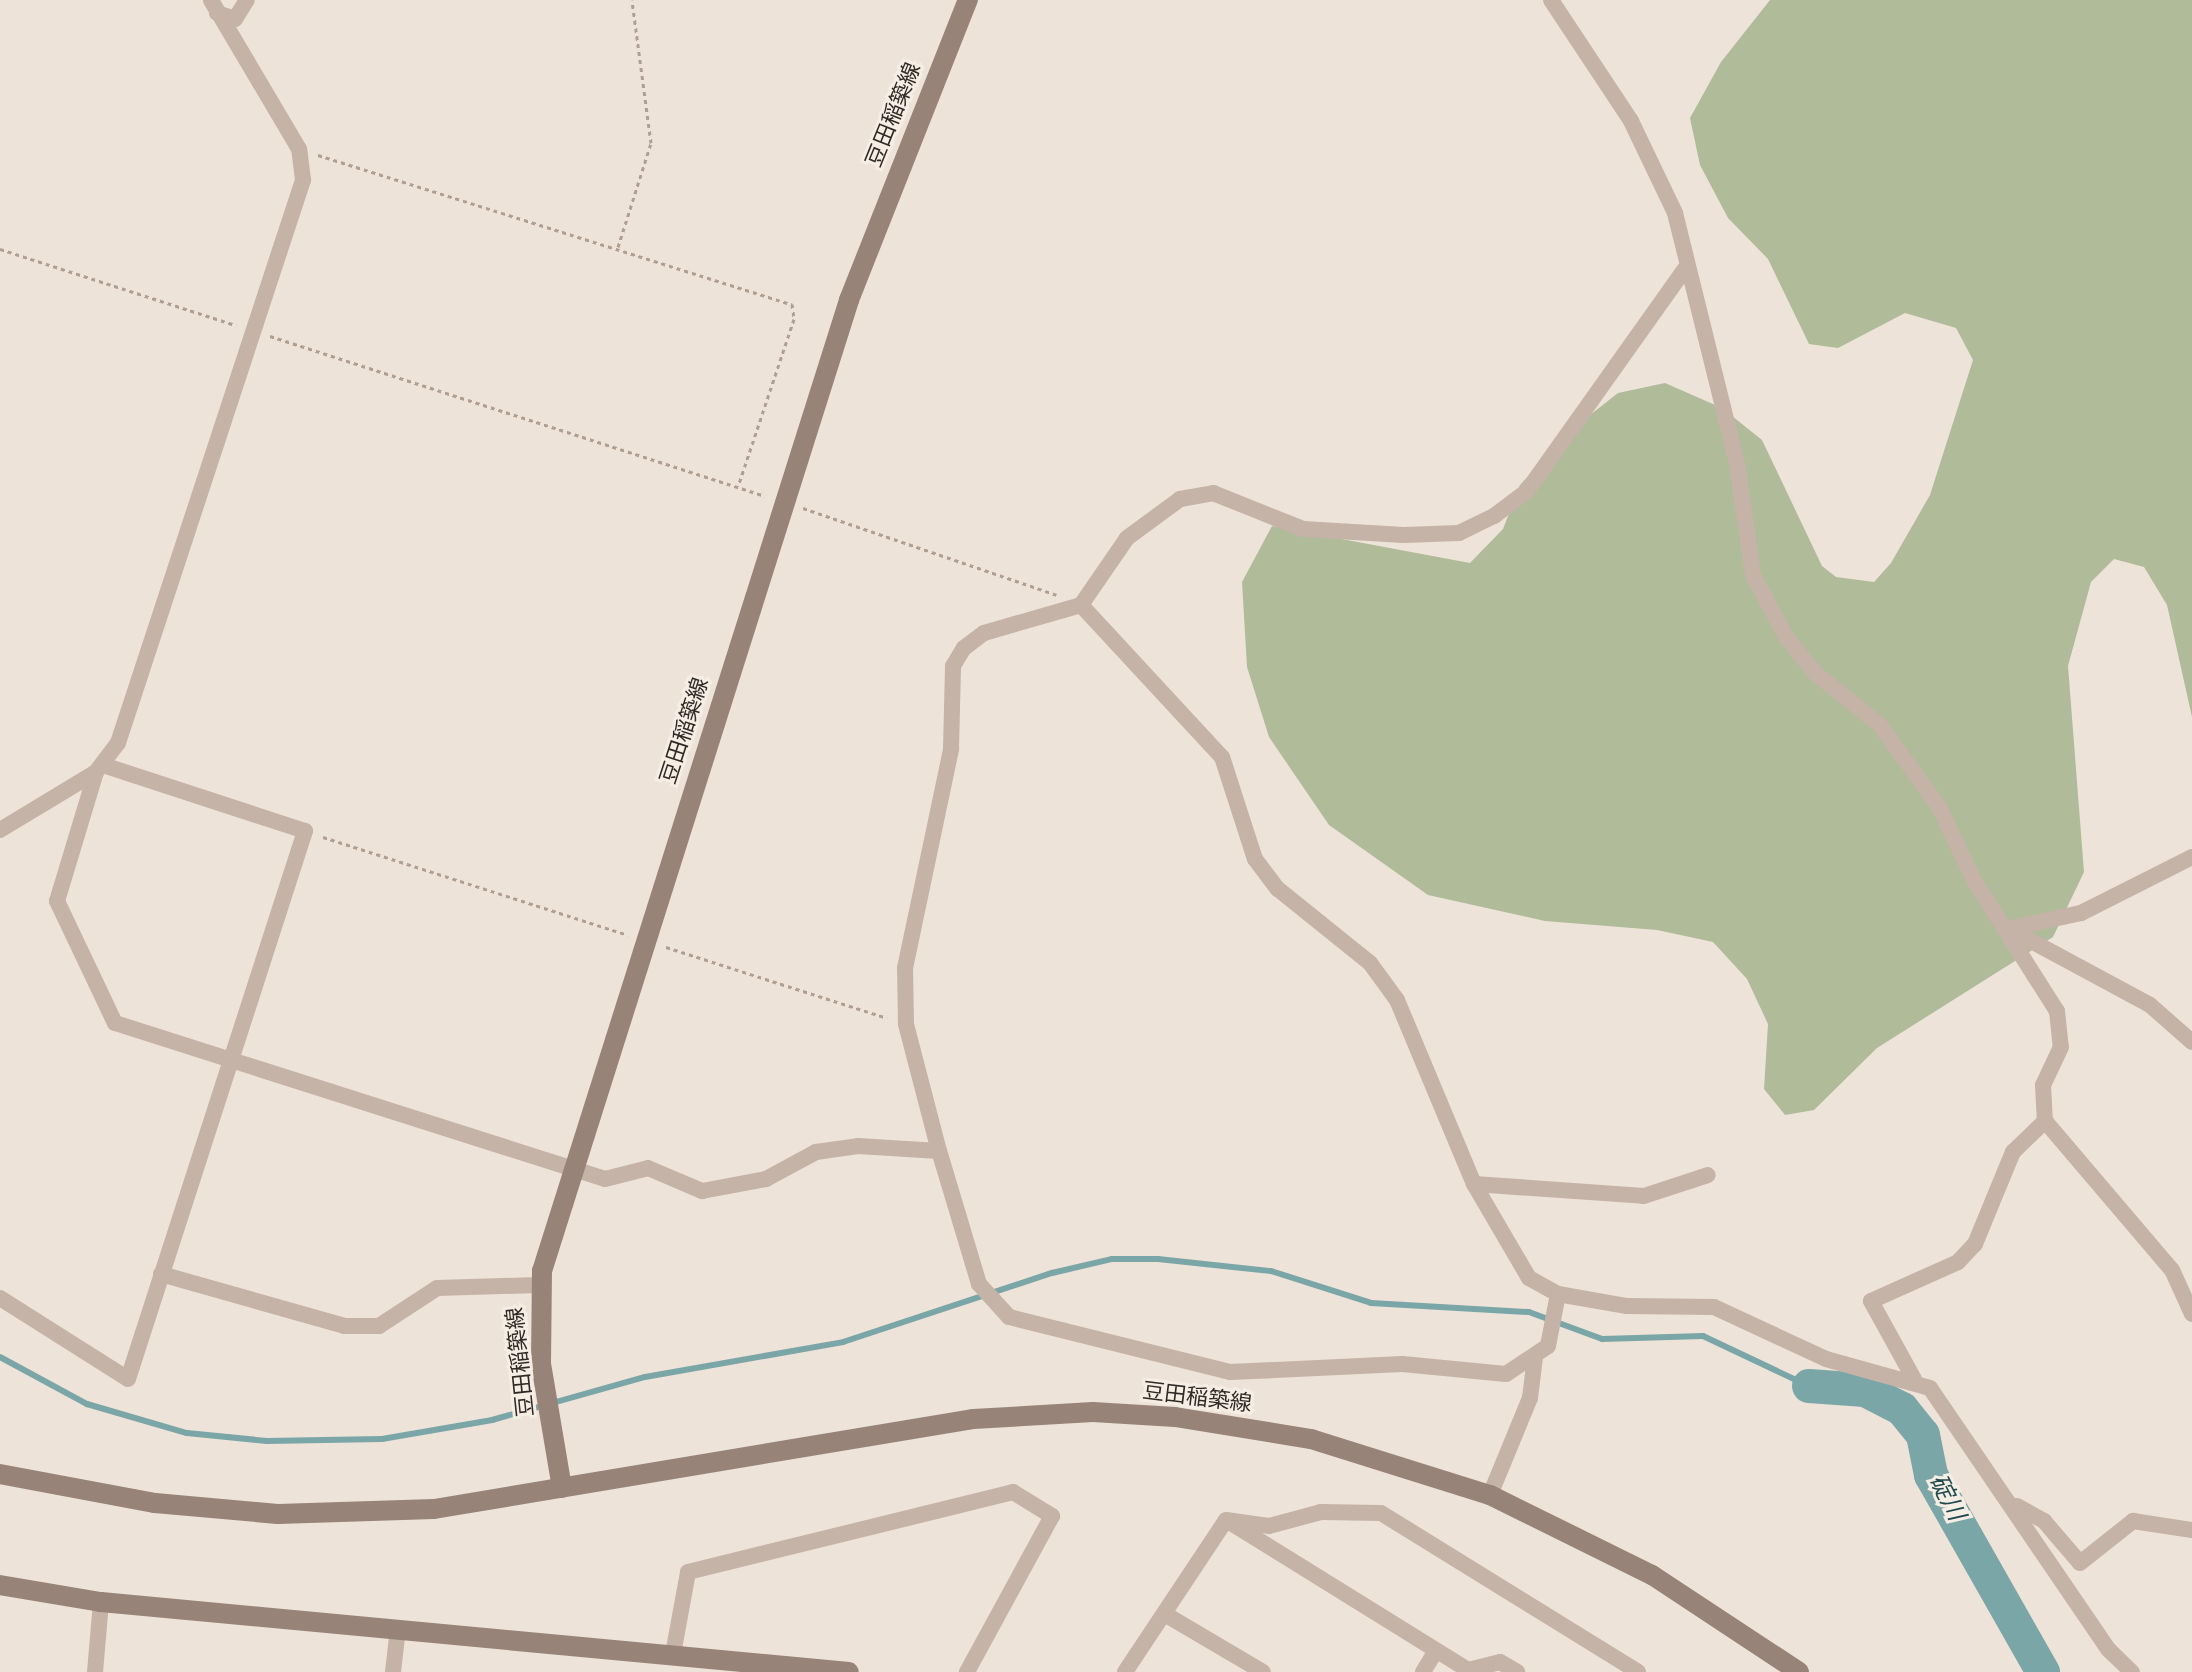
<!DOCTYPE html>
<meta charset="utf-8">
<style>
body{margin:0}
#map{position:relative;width:2192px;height:1672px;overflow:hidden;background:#eee3d8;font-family:"Alegreya Sans","Noto Sans JP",sans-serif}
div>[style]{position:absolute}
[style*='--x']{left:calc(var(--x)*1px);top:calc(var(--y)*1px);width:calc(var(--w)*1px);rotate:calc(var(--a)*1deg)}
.green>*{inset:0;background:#b0bb9a}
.stream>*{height:6px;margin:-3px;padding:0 3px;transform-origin:3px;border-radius:3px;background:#7ba6a7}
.river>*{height:34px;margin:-17px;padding:0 17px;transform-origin:17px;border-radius:17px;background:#7ba6a7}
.path>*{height:3px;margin-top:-1.5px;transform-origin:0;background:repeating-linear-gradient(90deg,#b09e90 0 4px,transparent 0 8px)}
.street>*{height:16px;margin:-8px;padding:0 8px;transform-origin:8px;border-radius:8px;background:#c4b3a6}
.secondary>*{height:20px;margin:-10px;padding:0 10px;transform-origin:10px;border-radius:10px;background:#978378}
span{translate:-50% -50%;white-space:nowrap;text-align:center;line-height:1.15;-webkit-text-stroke:6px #f6eee4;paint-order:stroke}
.street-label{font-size:22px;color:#312926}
.water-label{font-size:24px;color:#204b4e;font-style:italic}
</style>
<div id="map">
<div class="green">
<i style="clip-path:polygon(1770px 0,2192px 0,2192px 717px,2167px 605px,2144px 567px,2114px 559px,2091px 582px,2068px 666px,2084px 872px,2053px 937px,1877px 1048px,1814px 1110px,1785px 1115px,1764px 1089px,1768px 1024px,1747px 979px,1713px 942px,1657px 930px,1545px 921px,1428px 895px,1329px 825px,1269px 737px,1247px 667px,1242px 582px,1272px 526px,1470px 563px,1503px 529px,1520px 485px,1571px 430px,1618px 393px,1665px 383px,1722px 408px,1762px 440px,1822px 566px,1836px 577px,1874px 582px,1891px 563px,1930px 495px,1973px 360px,1956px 328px,1905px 313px,1838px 348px,1809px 344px,1768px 259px,1728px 218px,1700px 165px,1690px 118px,1721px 62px)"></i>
</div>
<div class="stream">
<i style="--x:0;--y:1357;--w:99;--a:28.4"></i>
<i style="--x:87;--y:1404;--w:104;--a:16.2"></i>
<i style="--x:187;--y:1433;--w:80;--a:5.7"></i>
<i style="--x:267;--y:1441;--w:115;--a:-1"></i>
<i style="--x:382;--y:1439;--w:112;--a:-9.8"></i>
<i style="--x:492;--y:1420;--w:159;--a:-15.7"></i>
<i style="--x:645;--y:1377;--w:201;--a:-10"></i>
<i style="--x:843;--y:1342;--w:220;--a:-18.3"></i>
<i style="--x:1052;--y:1273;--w:62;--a:-13.1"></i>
<i style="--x:1112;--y:1259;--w:46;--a:0"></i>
<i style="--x:1158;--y:1259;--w:114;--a:6.1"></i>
<i style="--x:1271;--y:1271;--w:105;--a:17.7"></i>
<i style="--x:1371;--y:1303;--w:158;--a:3.3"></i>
<i style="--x:1529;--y:1312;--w:78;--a:20.3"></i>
<i style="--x:1602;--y:1339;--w:101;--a:-1.7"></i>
<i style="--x:1703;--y:1336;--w:117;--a:25.3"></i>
</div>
<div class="river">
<i style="--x:1809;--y:1386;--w:56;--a:4.1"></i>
<i style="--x:1865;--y:1390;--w:42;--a:27.2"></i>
<i style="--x:1902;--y:1409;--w:33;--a:51"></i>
<i style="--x:1923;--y:1435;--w:41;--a:78.7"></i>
<i style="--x:1931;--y:1475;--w:227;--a:60.4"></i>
</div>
<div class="path">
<i style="--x:318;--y:155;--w:497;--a:17.5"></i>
<i style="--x:792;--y:304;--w:15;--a:82"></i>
<i style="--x:794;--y:319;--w:176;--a:108.5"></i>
<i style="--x:618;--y:247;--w:109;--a:-72.4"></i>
<i style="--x:651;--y:143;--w:144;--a:-97.6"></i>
<i style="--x:0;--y:249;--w:248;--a:17.9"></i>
<i style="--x:270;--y:336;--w:520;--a:17.91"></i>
<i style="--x:803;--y:508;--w:268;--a:18.9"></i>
<i style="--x:323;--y:837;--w:320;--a:17.8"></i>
<i style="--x:666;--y:947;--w:232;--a:17.8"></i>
</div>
<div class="street">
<i style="--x:1551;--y:0;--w:145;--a:56.5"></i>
<i style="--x:1631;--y:121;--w:102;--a:64.4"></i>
<i style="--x:1675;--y:213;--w:258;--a:76.1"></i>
<i style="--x:1737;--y:463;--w:113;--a:81.9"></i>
<i style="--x:1753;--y:575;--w:70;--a:62"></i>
<i style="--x:1786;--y:637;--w:46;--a:51.1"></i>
<i style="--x:1815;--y:673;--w:82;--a:38.6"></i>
<i style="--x:1879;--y:724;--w:102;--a:54.1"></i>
<i style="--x:1939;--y:807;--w:83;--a:64.4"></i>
<i style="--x:1975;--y:882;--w:153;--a:57.6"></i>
<i style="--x:2057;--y:1011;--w:36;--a:84"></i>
<i style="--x:2061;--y:1047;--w:42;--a:115.3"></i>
<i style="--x:2043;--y:1085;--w:36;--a:87"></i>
<i style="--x:2045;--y:1121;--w:196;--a:49.6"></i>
<i style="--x:2172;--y:1270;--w:48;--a:65.6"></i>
<i style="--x:217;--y:13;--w:19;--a:18"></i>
<i style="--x:235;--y:19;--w:22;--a:-58"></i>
<i style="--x:1081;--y:605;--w:207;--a:47.2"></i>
<i style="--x:1222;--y:757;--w:107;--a:72.1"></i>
<i style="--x:1255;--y:859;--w:38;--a:53"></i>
<i style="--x:1278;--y:889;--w:118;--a:38.8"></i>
<i style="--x:1370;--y:963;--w:46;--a:53.9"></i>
<i style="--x:1397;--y:1000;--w:199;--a:67.3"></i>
<i style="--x:1474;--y:1184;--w:109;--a:59.7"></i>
<i style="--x:1529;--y:1278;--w:33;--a:29"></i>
<i style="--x:1558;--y:1294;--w:70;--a:9.9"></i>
<i style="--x:1627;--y:1306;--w:87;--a:0.7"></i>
<i style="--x:1714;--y:1307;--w:123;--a:24.9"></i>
<i style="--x:1826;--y:1359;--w:108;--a:15.6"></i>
<i style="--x:1930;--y:1388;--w:317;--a:55.7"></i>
<i style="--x:2109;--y:1650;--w:32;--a:44"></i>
<i style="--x:96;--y:772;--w:135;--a:106.8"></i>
<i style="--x:57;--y:901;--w:135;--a:64.6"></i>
<i style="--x:115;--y:1023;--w:514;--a:17.66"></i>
<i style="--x:605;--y:1179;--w:44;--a:-14.3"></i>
<i style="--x:648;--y:1168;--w:59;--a:23.1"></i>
<i style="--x:702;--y:1191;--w:65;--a:-10.6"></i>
<i style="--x:766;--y:1179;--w:57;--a:-28.4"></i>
<i style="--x:816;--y:1152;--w:42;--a:-8.1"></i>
<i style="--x:858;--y:1146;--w:81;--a:3.5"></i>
<i style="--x:0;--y:830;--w:112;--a:-31.1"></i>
<i style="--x:96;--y:772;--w:36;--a:-53"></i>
<i style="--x:118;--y:743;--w:593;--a:-71.81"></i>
<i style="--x:303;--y:180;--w:31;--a:-97"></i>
<i style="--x:299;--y:149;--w:173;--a:-120.6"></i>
<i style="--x:2007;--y:929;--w:76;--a:-12.2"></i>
<i style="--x:2081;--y:913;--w:124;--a:-26.8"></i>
<i style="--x:2009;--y:929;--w:160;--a:28.3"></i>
<i style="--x:2150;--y:1005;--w:56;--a:41.4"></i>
<i style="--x:1474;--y:1184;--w:170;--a:4"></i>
<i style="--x:1644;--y:1196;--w:67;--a:-18.2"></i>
<i style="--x:161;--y:1274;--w:191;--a:15.8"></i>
<i style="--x:345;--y:1326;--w:34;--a:0"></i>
<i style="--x:379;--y:1326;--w:69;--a:-33.2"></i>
<i style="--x:437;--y:1288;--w:102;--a:-1.7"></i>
<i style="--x:1558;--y:1294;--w:53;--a:100.9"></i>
<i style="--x:1548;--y:1346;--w:50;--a:146.3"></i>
<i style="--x:1506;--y:1374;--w:104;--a:-174.5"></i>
<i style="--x:1402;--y:1364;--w:172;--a:177.3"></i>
<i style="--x:1230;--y:1372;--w:228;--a:-166"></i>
<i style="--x:1009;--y:1317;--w:45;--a:-132.3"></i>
<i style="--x:979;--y:1284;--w:139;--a:-106.7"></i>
<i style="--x:939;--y:1151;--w:131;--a:-104.6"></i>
<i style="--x:906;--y:1024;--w:56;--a:-91"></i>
<i style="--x:905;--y:968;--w:224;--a:-78.1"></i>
<i style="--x:951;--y:749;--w:83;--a:-88.6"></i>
<i style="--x:953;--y:666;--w:21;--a:-59"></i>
<i style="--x:964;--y:648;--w:25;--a:-37"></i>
<i style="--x:984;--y:633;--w:101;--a:-16.1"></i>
<i style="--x:1081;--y:605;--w:81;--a:-55.5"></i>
<i style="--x:1127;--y:538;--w:66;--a:-36.3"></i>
<i style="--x:1180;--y:499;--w:34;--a:-10"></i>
<i style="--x:1213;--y:493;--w:97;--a:21.8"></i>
<i style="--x:1303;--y:529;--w:101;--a:3.4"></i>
<i style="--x:1404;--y:535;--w:55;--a:-2.1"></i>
<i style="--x:1459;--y:533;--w:39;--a:-26"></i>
<i style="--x:1494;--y:516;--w:41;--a:-37.1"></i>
<i style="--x:1527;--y:491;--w:272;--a:-54.6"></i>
<i style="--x:0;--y:1298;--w:151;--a:32.3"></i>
<i style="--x:128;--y:1379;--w:576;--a:-72.1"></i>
<i style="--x:305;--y:831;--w:213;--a:-161.9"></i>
<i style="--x:1914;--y:1379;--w:89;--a:-118.9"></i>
<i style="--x:1871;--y:1301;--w:95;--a:-24.1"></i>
<i style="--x:1958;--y:1262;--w:25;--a:-47"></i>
<i style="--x:1975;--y:1244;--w:100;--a:-67.6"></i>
<i style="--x:2013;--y:1152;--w:45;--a:-44.1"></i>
<i style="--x:1490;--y:1495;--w:105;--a:-67.6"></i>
<i style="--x:1530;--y:1398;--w:38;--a:-83"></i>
<i style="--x:2017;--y:1506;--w:31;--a:29"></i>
<i style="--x:2044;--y:1521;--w:55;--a:49.4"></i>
<i style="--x:2080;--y:1563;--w:68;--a:-38.4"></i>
<i style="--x:2133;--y:1521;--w:60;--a:8.7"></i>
<i style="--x:1226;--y:1520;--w:43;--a:7.9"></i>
<i style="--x:1269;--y:1526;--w:54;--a:-15.1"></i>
<i style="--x:1321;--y:1512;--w:60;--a:1"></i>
<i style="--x:1381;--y:1513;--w:302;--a:31.7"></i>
<i style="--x:1231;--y:1523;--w:279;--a:31.8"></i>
<i style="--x:1468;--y:1670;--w:33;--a:-14"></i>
<i style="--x:1500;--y:1662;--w:20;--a:30"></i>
<i style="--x:1168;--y:1616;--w:110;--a:30.5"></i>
<i style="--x:673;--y:1654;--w:83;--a:-79.6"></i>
<i style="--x:688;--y:1572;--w:335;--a:-13.8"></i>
<i style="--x:1013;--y:1492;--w:46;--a:31.6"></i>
<i style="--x:1052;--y:1516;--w:178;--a:118.6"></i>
<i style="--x:95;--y:1672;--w:70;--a:-85.1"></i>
<i style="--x:393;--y:1672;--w:44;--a:-83.5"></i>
<i style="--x:1125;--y:1672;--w:182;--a:-56.4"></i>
<i style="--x:1423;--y:1672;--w:23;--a:-59"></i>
</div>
<div class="secondary">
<i style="--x:0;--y:1474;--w:158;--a:10.6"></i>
<i style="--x:155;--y:1503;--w:123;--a:5.1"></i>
<i style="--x:278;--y:1514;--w:156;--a:-1.8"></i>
<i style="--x:434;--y:1509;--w:546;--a:-9.48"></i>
<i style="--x:973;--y:1419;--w:120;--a:-3.3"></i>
<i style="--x:1093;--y:1412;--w:82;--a:3.5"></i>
<i style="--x:1175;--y:1417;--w:138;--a:9.2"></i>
<i style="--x:1311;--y:1439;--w:188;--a:17.4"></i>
<i style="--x:1490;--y:1495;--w:181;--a:26.3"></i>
<i style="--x:1652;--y:1575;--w:176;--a:33.4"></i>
<i style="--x:562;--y:1488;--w:126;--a:-99.6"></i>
<i style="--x:541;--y:1364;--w:93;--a:-89.4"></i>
<i style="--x:542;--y:1271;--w:1018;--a:-72.45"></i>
<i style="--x:849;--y:300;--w:323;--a:-68.4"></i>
<i style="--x:0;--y:1585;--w:102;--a:9.6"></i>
<i style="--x:101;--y:1602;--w:751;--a:5.35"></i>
</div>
<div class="street-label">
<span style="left:894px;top:115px;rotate:-68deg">豆田稲築線</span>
<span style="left:685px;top:731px;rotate:-72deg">豆田稲築線</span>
<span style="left:521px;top:1362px;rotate:-96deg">豆田稲築線</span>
<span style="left:1197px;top:1398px;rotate:7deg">豆田稲築線</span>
</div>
<div class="water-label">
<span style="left:1946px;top:1498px;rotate:63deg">碇川</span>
</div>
</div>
